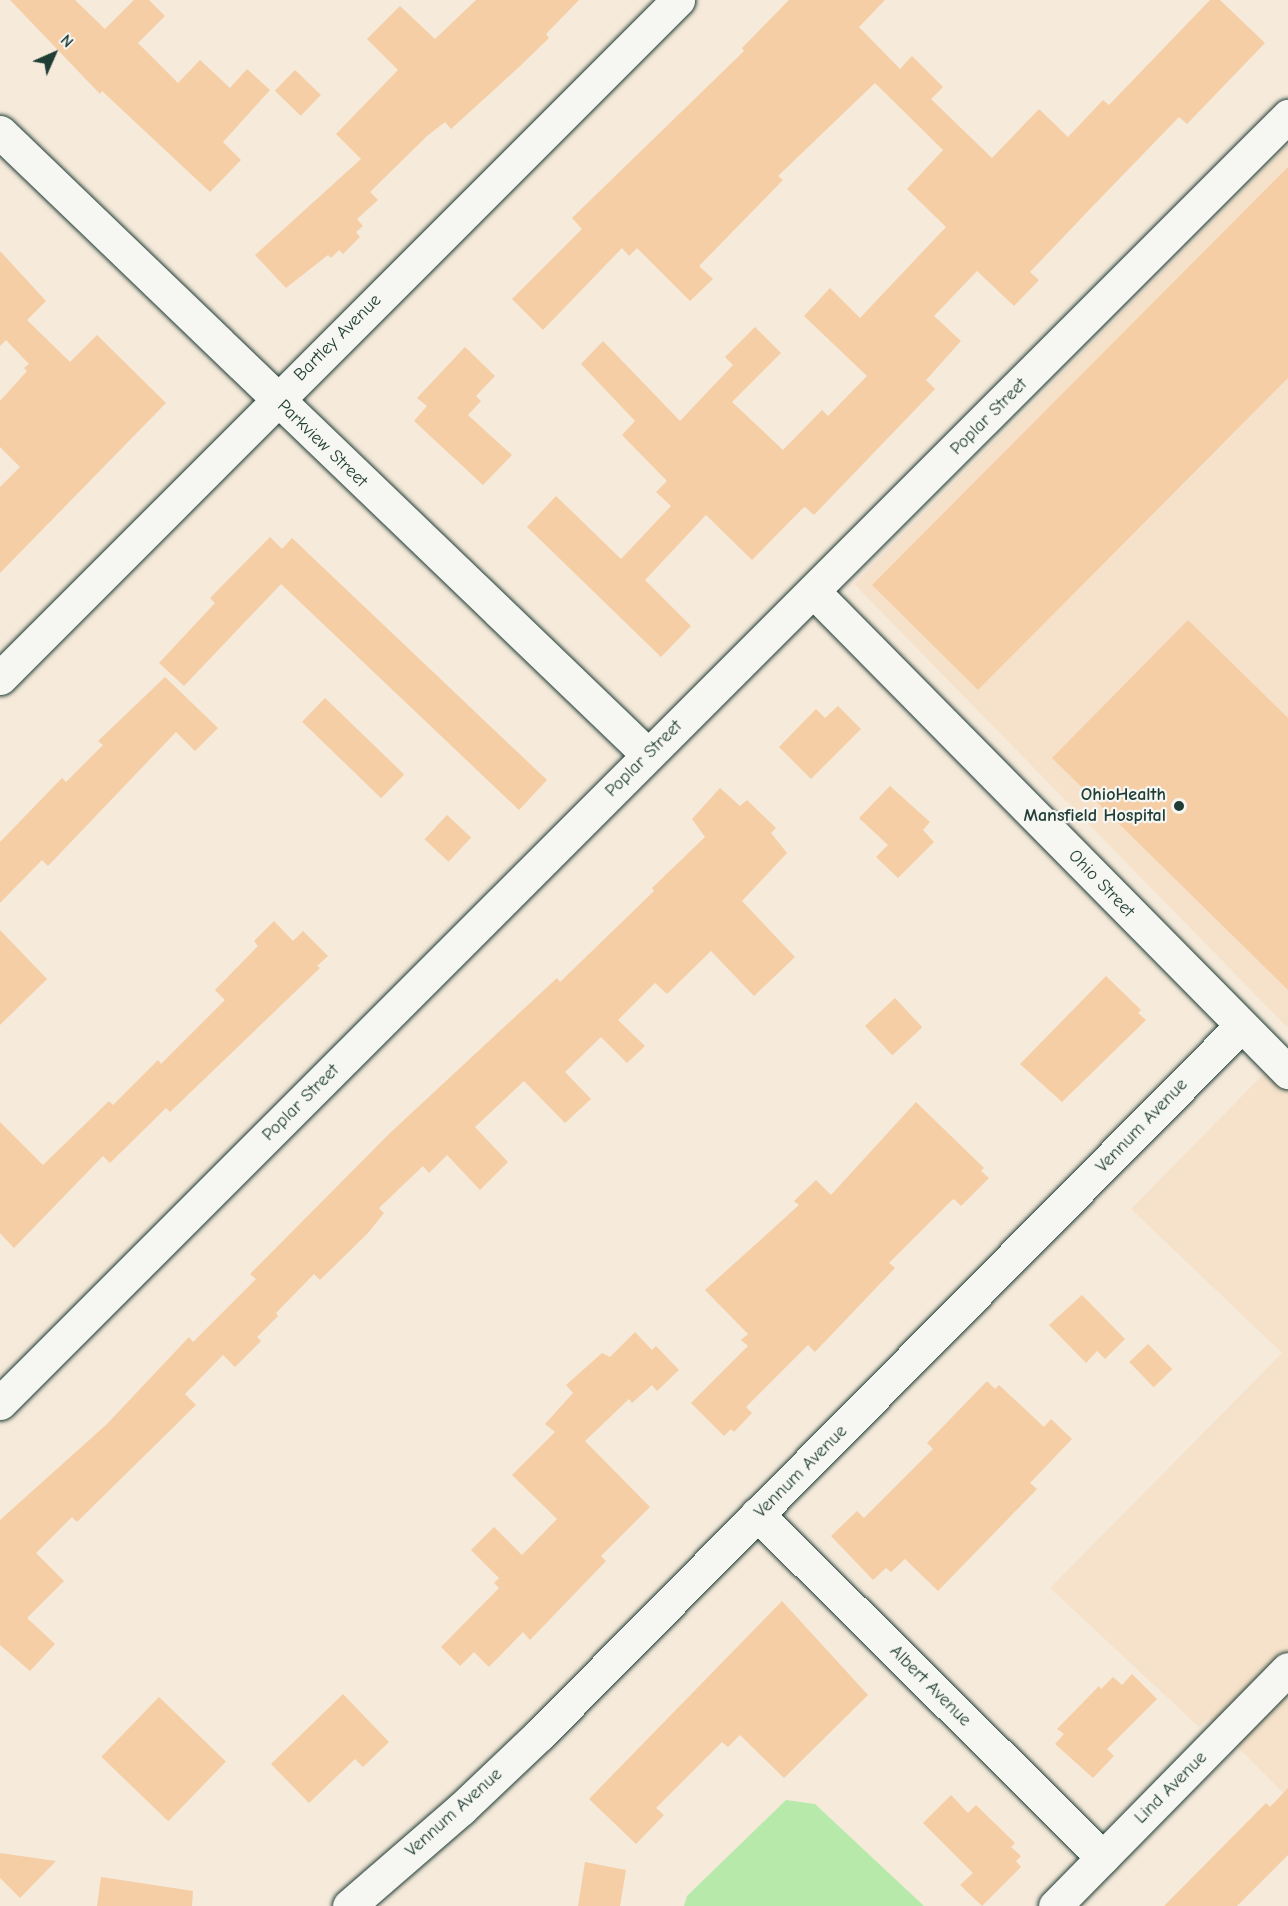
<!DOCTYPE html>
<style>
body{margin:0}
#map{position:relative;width:1288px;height:1906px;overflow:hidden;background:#f6eadb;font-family:"Comic Neue",sans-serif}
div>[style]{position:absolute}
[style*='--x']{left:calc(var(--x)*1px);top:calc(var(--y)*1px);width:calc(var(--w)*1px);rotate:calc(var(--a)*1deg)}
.built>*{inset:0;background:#f6e2cb}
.green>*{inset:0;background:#b7eaaa}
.building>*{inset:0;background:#f5cea5;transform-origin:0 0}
.roads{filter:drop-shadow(0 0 2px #1f3d34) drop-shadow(0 0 2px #1f3d34)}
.minor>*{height:33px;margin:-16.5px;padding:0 16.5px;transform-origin:16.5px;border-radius:16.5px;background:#f6f6f2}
.dots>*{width:16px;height:16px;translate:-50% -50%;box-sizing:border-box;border:3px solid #f6f6f2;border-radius:50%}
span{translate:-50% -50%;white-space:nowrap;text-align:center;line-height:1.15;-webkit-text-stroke:4.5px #f6f6f2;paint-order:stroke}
.street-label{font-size:18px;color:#1f3d34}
.poi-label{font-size:18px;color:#1f3d34;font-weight:700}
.right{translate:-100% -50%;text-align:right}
.north{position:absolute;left:24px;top:24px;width:60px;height:60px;-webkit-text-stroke:4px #f6f6f2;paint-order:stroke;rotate:45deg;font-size:16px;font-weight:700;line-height:24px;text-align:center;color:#1f3d34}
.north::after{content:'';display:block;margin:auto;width:21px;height:27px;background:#1f3d34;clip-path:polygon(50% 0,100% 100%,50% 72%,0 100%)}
</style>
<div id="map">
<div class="built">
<div style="clip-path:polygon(1288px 145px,1288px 1028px,854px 584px)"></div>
<div style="clip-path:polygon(1288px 1049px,1288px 1798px,1209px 1718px,1199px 1727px,1050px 1588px,1282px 1353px,1131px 1209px)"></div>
</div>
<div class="green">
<div style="clip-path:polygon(786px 1800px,815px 1804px,924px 1906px,684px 1906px,687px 1896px)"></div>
</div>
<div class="building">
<div style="clip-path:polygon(10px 0,75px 0,105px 29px,134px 0,149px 0,165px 16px,138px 43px,178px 83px,200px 60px,230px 88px,247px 69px,270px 90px,223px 142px,241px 160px,210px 192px,102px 91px,100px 94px)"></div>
<div style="clip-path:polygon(476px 0,579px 0,546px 34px,549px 38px,518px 68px,451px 129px,445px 122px,427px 136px,370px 192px,378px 200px,357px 219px,363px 226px,356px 232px,360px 237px,343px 254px,339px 250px,331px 258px,328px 255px,286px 288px,255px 255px,361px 159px,336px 134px,398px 70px,367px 39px,400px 6px,435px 39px)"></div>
<div style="clip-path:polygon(789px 0,885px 0,859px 27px,900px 69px,912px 56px,943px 87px,931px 99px,992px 158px,1039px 109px,1068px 137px,1103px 100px,1109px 105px,1210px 0,1220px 0,1265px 43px,1187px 124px,1179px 117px,1090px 209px,1030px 272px,1039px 280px,1014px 306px,977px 271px,934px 316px,961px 341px,926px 380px,935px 389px,814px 515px,805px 507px,802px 509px,752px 560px,706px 515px,645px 580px,691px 626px,661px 657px,527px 527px,556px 496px,621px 559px,671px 506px,656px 492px,667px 481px,622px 435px,635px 421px,581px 364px,603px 341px,680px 421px,733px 365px,725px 357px,755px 327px,781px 353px,732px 402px,783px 450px,822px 410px,828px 416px,867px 376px,804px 316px,830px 288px,860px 318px,946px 227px,907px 189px,943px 150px,875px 83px,778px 176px,783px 180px,699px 266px,713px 279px,690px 301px,637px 248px,629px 256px,622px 248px,543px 330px,512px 299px,582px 229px,572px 218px,744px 51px,742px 48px)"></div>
<div style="left:295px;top:70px;width:36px;height:29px;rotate:44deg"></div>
<div style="clip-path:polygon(1288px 167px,1288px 378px,978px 690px,872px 585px)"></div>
<div style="clip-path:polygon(0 251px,46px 301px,27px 320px,70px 362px,97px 335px,166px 403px,0 573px,0 487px,20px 467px,0 447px,0 401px,27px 371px,24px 368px,29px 364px,6px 340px,0 346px)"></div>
<div style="clip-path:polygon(465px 347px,495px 376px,476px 396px,481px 401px,468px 415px,512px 455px,483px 485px,414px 421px,427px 406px,417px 398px)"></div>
<div style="clip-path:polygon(270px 537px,282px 549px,292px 538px,547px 780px,519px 810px,281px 584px,184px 686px,159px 663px,215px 603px,210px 598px)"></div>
<div style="clip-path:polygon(1188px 620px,1288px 718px,1288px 990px,1052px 758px)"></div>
<div style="clip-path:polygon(165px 677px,218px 728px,195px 751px,176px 732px,48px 866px,42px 860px,0 903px,0 842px,62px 778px,66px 782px,103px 745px,98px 741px)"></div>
<div style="left:325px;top:698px;width:110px;height:33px;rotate:44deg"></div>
<div style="clip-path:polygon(838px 706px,861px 729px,811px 779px,779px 747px,816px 709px,825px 718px)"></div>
<div style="clip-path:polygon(890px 786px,930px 822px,923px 830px,934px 842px,898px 878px,876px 857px,888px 845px,859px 818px)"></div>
<div style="clip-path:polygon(720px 788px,740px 806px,747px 800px,776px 828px,771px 833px,787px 853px,742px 901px,795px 957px,754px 996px,711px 951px,667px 994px,655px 983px,618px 1020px,645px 1046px,627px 1063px,601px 1037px,565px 1072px,591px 1099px,565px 1123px,524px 1081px,475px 1127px,508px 1162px,480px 1190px,447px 1155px,429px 1173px,423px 1166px,379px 1208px,384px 1213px,368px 1233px,320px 1280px,314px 1274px,276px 1313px,278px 1316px,257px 1337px,261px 1341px,235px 1367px,223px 1355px,185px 1394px,196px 1405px,77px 1522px,72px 1517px,36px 1553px,64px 1581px,27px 1618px,55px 1644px,30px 1671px,0 1645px,0 1520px,107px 1424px,189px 1337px,193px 1342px,256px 1279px,250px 1274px,390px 1133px,557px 978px,560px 982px,654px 891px,652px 888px,705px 837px,692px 819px)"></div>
<div style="left:447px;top:815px;width:33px;height:33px;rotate:43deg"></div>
<div style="clip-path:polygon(274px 921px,293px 941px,303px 931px,328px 956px,317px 966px,320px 968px,170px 1112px,166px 1108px,110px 1163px,103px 1156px,14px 1248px,0 1233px,0 1122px,43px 1165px,109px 1101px,113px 1105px,158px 1060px,161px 1064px,225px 1000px,215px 990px,258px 946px,254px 941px)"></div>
<div style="clip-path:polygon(0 930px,47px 979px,0 1025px)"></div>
<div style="clip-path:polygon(1106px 976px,1141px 1010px,1138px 1013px,1146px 1020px,1062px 1102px,1020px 1064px)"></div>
<div style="left:895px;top:998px;width:40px;height:41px;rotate:47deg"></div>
<div style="clip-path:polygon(916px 1102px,984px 1168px,981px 1171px,989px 1178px,961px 1206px,954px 1199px,951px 1201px,889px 1263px,895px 1268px,815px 1352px,808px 1345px,746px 1407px,752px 1413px,734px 1432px,731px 1429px,724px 1436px,691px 1403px,748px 1346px,741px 1340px,748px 1334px,705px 1290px,799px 1205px,794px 1201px,816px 1180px,831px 1195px)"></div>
<div style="clip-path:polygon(1082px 1295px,1125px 1339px,1105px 1359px,1097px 1351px,1086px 1363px,1049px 1325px)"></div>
<div style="clip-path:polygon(635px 1332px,652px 1350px,656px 1346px,679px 1370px,657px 1391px,652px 1385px,632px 1403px,629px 1399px,585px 1441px,650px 1507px,601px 1556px,606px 1561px,530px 1640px,523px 1632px,489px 1667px,474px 1652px,460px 1666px,441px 1647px,499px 1588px,494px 1583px,499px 1578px,471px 1550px,494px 1527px,522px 1555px,557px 1519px,512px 1475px,555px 1432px,545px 1424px,573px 1393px,566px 1385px,602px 1353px,610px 1357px)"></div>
<div style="left:1148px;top:1344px;width:35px;height:26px;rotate:46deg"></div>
<div style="clip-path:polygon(987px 1381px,995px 1389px,999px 1385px,1044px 1427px,1051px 1419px,1072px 1439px,1030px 1483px,1037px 1489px,938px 1591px,905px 1559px,891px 1572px,886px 1568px,873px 1580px,831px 1536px,857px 1511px,864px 1518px,933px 1449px,927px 1443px)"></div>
<div style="clip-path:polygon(782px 1601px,868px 1695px,784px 1778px,740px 1735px,728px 1747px,722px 1742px,656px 1808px,664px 1815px,636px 1844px,589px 1799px)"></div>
<div style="clip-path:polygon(1132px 1674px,1157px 1699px,1107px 1749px,1114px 1756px,1093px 1778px,1055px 1744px,1064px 1734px,1057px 1729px,1099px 1686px,1101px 1689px,1113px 1677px,1122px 1685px)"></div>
<div style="clip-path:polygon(343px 1694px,389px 1742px,363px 1767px,355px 1759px,309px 1803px,271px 1764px)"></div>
<div style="left:159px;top:1697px;width:93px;height:83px;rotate:44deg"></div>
<div style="clip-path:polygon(1288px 1788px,1288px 1855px,1237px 1906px,1164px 1906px,1266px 1803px,1270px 1807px)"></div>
<div style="clip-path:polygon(951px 1795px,968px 1813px,976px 1805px,1015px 1843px,1011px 1847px,1021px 1856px,1016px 1861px,1021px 1867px,982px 1906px,960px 1885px,973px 1873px,923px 1823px)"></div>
<div style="clip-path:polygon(0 1853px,56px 1861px,20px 1898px,0 1878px)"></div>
<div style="clip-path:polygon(585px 1862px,626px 1870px,620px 1906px,578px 1906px)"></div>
<div style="clip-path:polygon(101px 1877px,193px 1891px,192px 1906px,97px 1906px)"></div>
</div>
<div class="roads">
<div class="minor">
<div style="--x:0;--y:132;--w:897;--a:43.87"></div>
<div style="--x:814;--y:592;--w:675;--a:45.36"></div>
<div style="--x:0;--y:678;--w:959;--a:-45"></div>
<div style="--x:0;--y:1403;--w:1821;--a:-44.98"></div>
<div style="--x:757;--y:1514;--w:487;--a:44.8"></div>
<div style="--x:349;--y:1906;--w:148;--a:-40.9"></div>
<div style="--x:461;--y:1809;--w:108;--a:-43.5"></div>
<div style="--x:539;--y:1735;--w:998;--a:-45.28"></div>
<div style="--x:1055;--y:1906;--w:332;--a:-45.5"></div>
</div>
</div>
<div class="dots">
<div style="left:1179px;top:806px;background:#1f3d34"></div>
</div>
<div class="street-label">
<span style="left:338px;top:338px;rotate:-45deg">Bartley Avenue</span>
<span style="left:989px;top:417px;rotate:-45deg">Poplar Street</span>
<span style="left:322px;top:444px;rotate:44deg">Parkview Street</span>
<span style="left:644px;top:759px;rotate:-45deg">Poplar Street</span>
<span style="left:1101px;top:884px;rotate:46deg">Ohio Street</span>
<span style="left:301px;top:1103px;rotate:-45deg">Poplar Street</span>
<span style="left:1142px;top:1126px;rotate:-46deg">Vennum Avenue</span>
<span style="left:801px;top:1472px;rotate:-45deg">Vennum Avenue</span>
<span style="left:930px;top:1686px;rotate:45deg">Albert Avenue</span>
<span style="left:1171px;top:1788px;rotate:-45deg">Lind Avenue</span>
<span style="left:454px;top:1813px;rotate:-42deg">Vennum Avenue</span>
</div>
<div class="poi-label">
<span class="right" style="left:1166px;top:806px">OhioHealth<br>Mansfield Hospital</span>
</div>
<div class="north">N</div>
</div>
